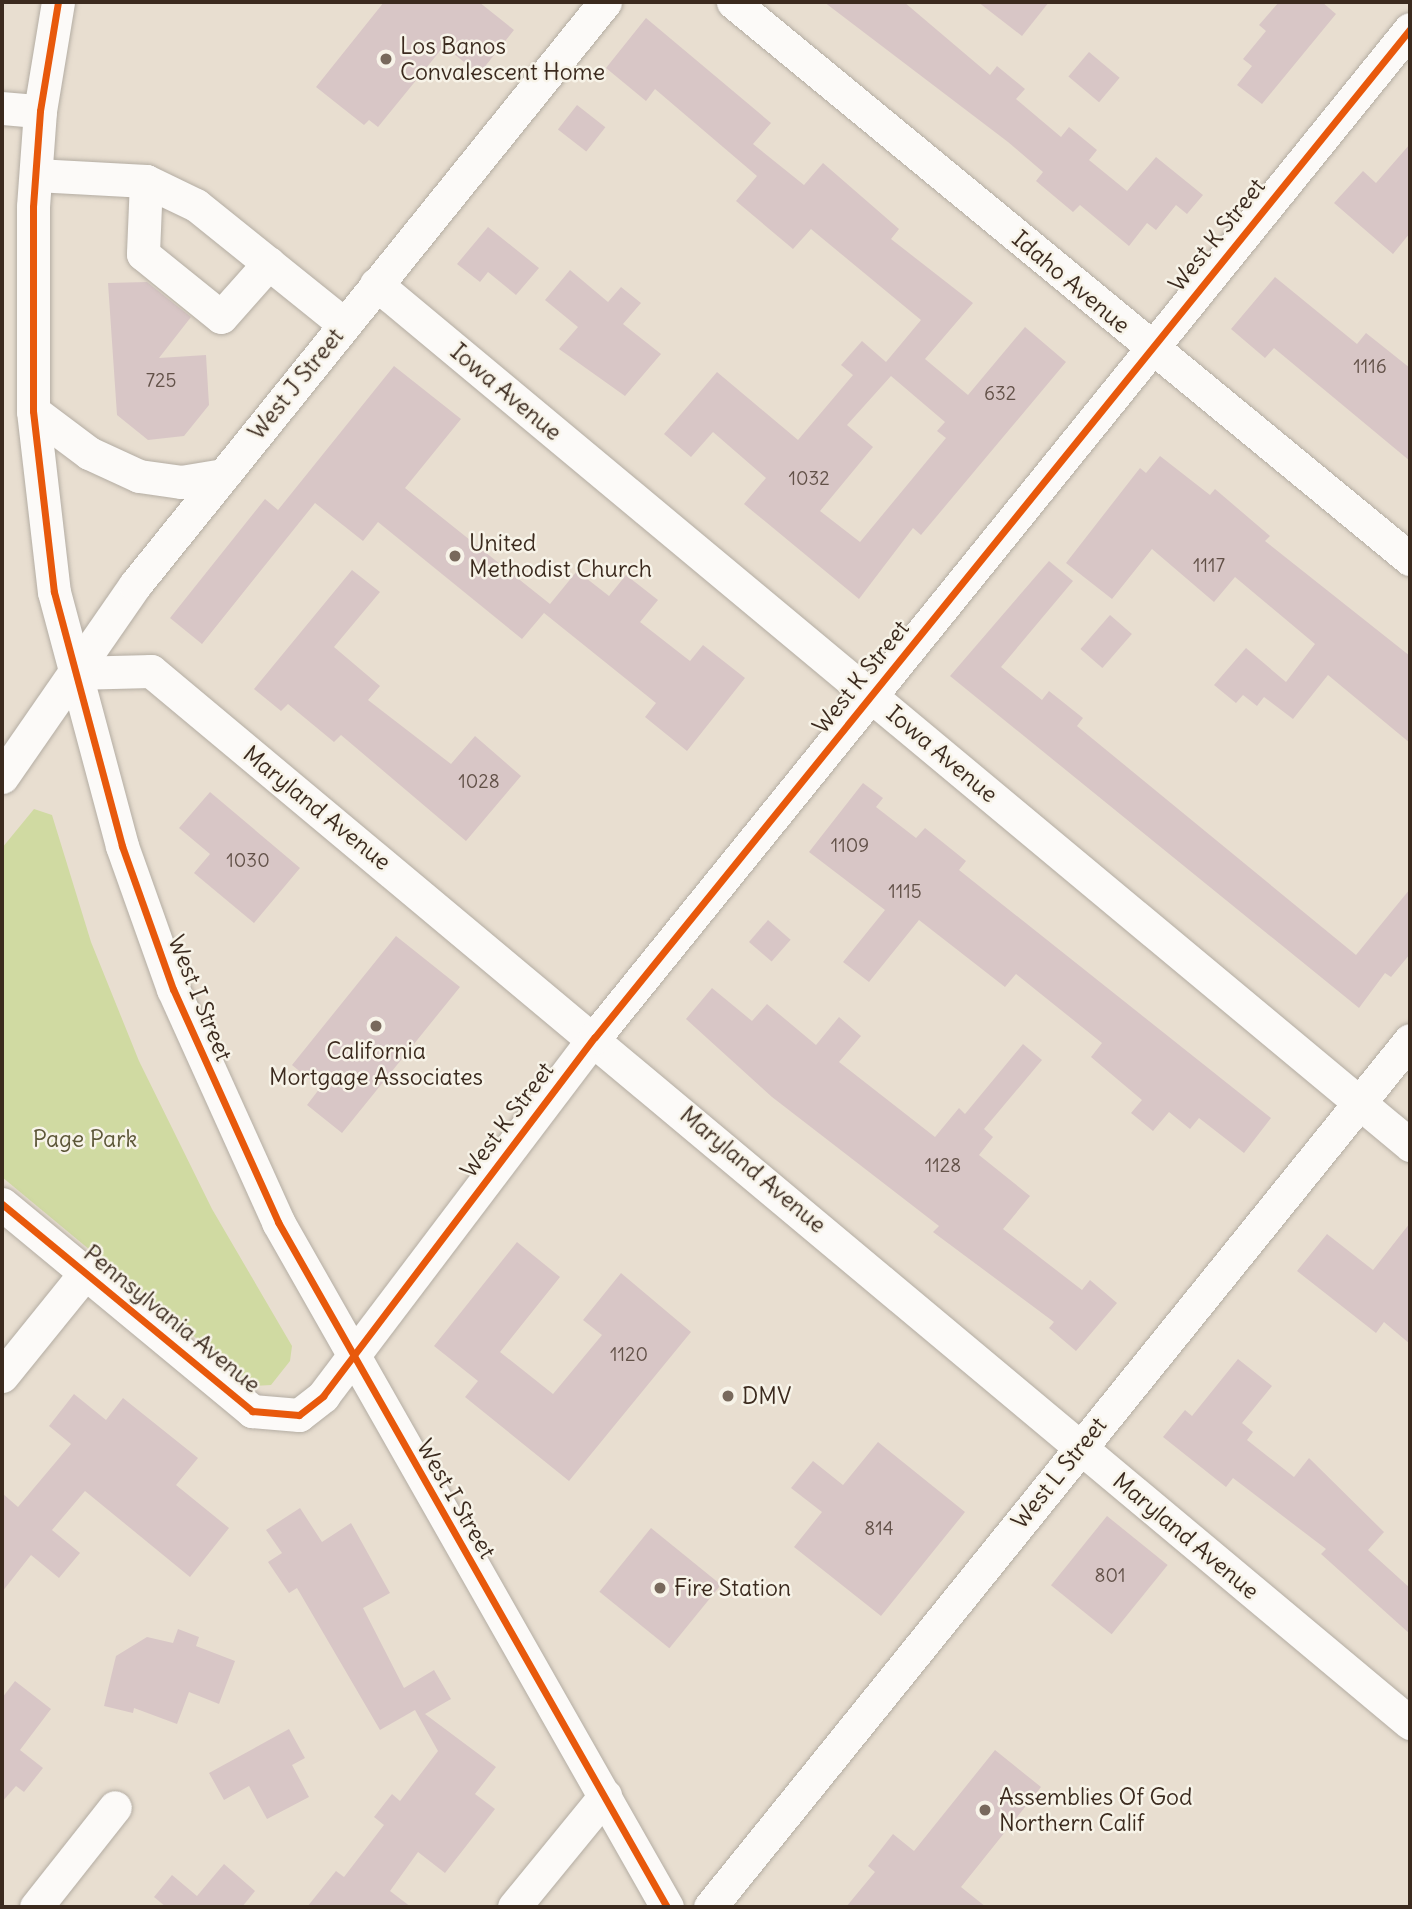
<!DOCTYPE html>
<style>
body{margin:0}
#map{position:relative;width:1412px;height:1909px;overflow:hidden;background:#e8ded0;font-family:Delius,sans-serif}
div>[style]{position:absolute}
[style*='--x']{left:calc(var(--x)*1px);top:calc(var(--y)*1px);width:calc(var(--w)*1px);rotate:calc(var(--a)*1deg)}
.green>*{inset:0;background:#d0daa2}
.building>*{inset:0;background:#d8c6c6;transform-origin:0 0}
.roads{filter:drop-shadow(0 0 2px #b4ada3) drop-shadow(0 0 2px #b4ada3)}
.minor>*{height:33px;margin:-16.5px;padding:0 16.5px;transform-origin:16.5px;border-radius:16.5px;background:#fcfaf8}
.cycleway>*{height:7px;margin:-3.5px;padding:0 3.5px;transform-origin:3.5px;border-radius:3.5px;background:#e8590c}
.dots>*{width:19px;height:19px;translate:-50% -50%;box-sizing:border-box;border:4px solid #f7f3e8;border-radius:50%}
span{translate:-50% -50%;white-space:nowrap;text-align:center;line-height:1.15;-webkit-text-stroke:5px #f7f3e8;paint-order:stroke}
.number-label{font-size:19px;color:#625148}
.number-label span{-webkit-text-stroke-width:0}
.poi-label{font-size:23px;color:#3b2a1e}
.left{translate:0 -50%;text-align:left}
.street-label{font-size:23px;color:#3b2a1e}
.park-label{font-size:23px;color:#5b5536}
.frame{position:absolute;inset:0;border:4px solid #3b2a1e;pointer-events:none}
</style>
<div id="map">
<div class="green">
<div style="clip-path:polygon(34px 809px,52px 815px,91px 942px,139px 1061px,212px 1209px,292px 1346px,290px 1361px,271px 1385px,254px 1386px,2px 1177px,2px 848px)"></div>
</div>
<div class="building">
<div style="clip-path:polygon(384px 2px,479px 2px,514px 30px,479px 74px,444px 46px,378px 127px,369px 120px,364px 125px,316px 87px)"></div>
<div style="clip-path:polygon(824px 2px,904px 2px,990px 75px,997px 66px,1025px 89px,1016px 99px,1061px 137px,1069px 127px,1097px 150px,1089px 160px,1127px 191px,1156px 157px,1203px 195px,1187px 214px,1176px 205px,1156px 230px,1147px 223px,1129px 246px,1080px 205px,1073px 212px,1036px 181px,1043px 172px,1008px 142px)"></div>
<div style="clip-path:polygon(978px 2px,1049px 2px,1022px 36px)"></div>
<div style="clip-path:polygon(1279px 2px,1322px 2px,1336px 14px,1262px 104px,1237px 85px,1252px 66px,1243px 59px,1266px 31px,1259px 25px)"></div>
<div style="clip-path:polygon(evenodd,646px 18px,771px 123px,753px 144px,804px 185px,823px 163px,899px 229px,891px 239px,973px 303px,925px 359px,968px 395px,1025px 327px,1066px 362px,921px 535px,913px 528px,859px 599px,744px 504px,766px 478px,713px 432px,691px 457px,664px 434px,717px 372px,798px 440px,853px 375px,841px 365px,862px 341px,886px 362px,921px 320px,811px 229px,793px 249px,736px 201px,757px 176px,655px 89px,646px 101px,606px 68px,646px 18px,891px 376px,945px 422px,937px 431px,946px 438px,860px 542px,820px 511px,873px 447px,847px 425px,891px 376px)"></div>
<div style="left:1089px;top:52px;width:40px;height:32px;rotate:40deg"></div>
<div style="left:577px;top:105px;width:36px;height:31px;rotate:38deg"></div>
<div style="clip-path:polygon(1410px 144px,1410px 233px,1393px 254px,1334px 203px,1363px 171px,1376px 183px)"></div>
<div style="clip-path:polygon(488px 227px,539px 268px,516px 295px,488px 272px,480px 282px,457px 264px)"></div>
<div style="clip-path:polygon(570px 270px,608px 302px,621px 287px,641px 303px,623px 324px,661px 354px,625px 396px,559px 349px,578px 327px,545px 300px)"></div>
<div style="clip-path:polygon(1275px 277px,1357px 344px,1366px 333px,1410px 368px,1410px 461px,1274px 348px,1265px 358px,1231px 329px)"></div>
<div style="clip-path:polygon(147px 282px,191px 317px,159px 358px,206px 355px,209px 405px,184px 436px,148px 440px,117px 415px,108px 283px)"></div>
<div style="clip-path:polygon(394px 366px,461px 419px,405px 488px,550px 604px,577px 571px,609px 596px,626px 575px,658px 600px,640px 622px,690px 661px,703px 645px,745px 678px,687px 751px,645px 717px,656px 703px,544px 613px,522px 639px,378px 522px,363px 541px,315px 503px,202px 644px,170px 618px,265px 499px,278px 510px)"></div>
<div style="clip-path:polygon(1160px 456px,1210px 495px,1215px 489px,1270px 536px,1265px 541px,1410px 656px,1410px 743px,1328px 675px,1293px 719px,1264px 697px,1257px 706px,1243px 695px,1236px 703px,1214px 685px,1246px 648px,1286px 682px,1315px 644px,1235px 577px,1214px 602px,1152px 549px,1112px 599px,1066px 563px,1140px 468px,1146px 473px)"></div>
<div style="clip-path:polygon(1049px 561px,1073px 581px,1001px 667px,1042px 700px,1049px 691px,1083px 718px,1077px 726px,1356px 955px,1410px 889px,1410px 954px,1391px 977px,1385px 973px,1359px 1008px,950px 676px)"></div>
<div style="clip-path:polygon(352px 570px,380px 592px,334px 647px,380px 686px,368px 700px,451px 764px,475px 736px,521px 776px,466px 841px,341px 735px,334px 742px,288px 704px,281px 711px,254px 689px)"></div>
<div style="left:1110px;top:615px;width:29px;height:45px;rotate:41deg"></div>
<div style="clip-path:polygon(863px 783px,883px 798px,876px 807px,916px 838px,925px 828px,966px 861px,959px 870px,1271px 1118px,1244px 1153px,1199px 1118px,1190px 1129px,1169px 1112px,1153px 1131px,1131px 1113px,1142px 1100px,1091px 1057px,1102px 1043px,1016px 974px,1005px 987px,919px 920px,869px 982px,843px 962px,885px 910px,809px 852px)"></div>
<div style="clip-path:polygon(210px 792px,300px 868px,254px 923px,194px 873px,210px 854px,179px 828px)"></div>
<div style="left:768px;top:920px;width:30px;height:29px;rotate:41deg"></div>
<div style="clip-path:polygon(396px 936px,460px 987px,342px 1133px,307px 1105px,320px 1088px,292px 1065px)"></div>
<div style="clip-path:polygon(712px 988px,752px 1021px,767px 1004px,816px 1045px,839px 1017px,861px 1036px,839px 1062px,935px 1137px,959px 1108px,965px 1114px,1023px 1044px,1042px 1060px,984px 1129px,993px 1137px,979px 1155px,1030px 1196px,1003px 1229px,1082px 1290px,1090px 1280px,1117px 1303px,1076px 1351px,1049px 1328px,1054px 1322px,933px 1232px,939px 1226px,772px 1097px,686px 1019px)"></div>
<div style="clip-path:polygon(1410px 1223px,1410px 1344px,1384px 1322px,1376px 1333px,1297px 1271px,1327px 1234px,1373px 1270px)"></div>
<div style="clip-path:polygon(517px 1242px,560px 1277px,500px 1352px,553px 1394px,602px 1335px,583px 1320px,621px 1273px,691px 1332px,569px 1481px,465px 1397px,478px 1381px,434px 1346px)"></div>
<div style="clip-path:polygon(1238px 1359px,1272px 1386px,1242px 1423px,1253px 1432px,1247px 1440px,1294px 1477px,1309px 1458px,1384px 1532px,1368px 1550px,1410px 1588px,1410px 1634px,1321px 1554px,1326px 1549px,1233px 1478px,1226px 1487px,1163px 1437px,1185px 1410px,1192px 1416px)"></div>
<div style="clip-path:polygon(74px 1394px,106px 1420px,123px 1398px,198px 1458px,176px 1485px,229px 1528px,190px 1577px,85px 1491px,52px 1530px,80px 1553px,59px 1578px,31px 1555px,2px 1592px,2px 1493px,18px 1507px,71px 1444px,49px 1426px)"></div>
<div style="clip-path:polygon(878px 1442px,965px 1512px,881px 1616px,794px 1547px,822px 1512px,791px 1488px,813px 1461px,843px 1485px)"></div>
<div style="clip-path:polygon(300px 1508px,322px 1542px,351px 1523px,390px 1593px,363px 1608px,404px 1688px,434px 1670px,451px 1699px,425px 1714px,496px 1767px,475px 1794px,495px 1809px,445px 1873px,418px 1852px,390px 1891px,411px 1907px,307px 1907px,336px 1871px,344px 1877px,384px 1825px,374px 1817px,392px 1794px,400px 1801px,438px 1751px,415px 1710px,380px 1730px,297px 1588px,289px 1593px,268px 1562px,282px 1553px,266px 1530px)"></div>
<div style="left:1107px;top:1516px;width:78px;height:89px;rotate:39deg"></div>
<div style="left:651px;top:1528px;width:90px;height:82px;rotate:39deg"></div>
<div style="clip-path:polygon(178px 1629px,199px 1637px,196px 1646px,235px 1661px,219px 1704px,189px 1692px,177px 1724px,134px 1708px,133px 1713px,104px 1706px,116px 1656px,147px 1637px,173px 1643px)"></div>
<div style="clip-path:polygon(15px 1681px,51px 1709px,20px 1750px,43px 1768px,24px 1792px,16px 1786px,2px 1802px,2px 1698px)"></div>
<div style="clip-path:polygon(289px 1729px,305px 1758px,292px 1765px,309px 1797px,267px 1819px,249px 1786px,224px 1800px,209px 1773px)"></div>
<div style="clip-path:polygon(995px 1750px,1041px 1787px,961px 1887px,986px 1907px,846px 1907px,875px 1872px,868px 1866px,893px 1834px,914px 1851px)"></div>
<div style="clip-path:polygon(224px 1864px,255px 1891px,242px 1907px,166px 1907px,154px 1897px,172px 1875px,197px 1896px)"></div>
</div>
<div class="roads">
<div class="minor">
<div style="--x:58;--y:2;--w:110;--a:99.4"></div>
<div style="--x:40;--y:111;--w:96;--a:94.2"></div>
<div style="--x:33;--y:207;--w:204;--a:90"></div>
<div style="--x:33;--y:411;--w:182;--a:83.4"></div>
<div style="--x:54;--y:592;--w:263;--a:75"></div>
<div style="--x:122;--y:846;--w:152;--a:70.4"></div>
<div style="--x:173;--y:989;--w:256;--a:65.7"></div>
<div style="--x:278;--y:1222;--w:788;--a:60.41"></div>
<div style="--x:733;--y:2;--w:877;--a:39.45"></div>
<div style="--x:2;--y:108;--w:38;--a:5"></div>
<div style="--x:36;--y:175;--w:110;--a:3.1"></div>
<div style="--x:146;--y:181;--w:55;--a:25.6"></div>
<div style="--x:196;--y:205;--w:190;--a:38.8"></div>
<div style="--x:146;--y:181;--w:73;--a:92.4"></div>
<div style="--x:143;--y:254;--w:100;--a:38.9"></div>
<div style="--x:221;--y:317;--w:72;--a:-48.4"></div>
<div style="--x:376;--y:284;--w:1346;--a:39.78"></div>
<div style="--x:33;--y:411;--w:70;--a:36.9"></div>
<div style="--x:89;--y:453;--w:55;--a:24.7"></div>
<div style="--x:139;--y:476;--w:42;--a:8.1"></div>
<div style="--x:181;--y:482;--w:43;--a:-9.5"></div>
<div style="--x:74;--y:673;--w:77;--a:-1.5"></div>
<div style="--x:151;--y:671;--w:1641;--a:39.88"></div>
<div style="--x:2;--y:777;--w:234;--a:-55.3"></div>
<div style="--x:135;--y:585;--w:749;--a:-51.13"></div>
<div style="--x:2;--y:1204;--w:325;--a:39.6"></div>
<div style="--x:252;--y:1411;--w:47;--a:4.9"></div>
<div style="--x:299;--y:1415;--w:31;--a:-38"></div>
<div style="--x:323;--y:1396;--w:450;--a:-52.9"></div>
<div style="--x:595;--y:1037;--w:1296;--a:-51.04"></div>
<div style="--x:2;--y:1376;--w:132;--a:-51.1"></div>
<div style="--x:36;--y:1907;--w:127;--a:-51.7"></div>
<div style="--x:514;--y:1907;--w:144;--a:-50.7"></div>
<div style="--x:710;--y:1907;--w:1114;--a:-51.08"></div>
</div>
</div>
<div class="cycleway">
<div style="--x:58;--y:2;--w:110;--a:99.4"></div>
<div style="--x:40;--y:111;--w:96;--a:94.2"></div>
<div style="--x:33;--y:207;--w:204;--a:90"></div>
<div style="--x:33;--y:411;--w:182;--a:83.4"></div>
<div style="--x:54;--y:592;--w:263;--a:75"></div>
<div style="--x:122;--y:846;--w:152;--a:70.4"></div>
<div style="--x:173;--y:989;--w:256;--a:65.7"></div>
<div style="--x:278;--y:1222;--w:788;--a:60.41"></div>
<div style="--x:2;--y:1204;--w:325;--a:39.6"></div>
<div style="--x:252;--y:1411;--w:47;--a:4.9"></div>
<div style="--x:299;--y:1415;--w:31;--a:-38"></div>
<div style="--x:323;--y:1396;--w:450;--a:-52.9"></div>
<div style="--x:595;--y:1037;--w:1296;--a:-51.04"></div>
</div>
<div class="dots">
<div style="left:386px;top:59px;background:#78695c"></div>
<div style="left:455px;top:556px;background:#78695c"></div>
<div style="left:376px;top:1026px;background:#78695c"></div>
<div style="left:728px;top:1396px;background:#78695c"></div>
<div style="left:660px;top:1588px;background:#78695c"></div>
<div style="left:985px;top:1810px;background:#78695c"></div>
</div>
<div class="number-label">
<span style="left:1370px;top:367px">1116</span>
<span style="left:161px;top:381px">725</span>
<span style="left:1000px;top:394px">632</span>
<span style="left:809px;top:479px">1032</span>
<span style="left:1209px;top:566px">1117</span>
<span style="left:479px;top:782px">1028</span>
<span style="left:850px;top:846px">1109</span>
<span style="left:248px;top:861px">1030</span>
<span style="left:905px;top:892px">1115</span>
<span style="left:943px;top:1166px">1128</span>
<span style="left:629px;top:1355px">1120</span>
<span style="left:879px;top:1529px">814</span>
<span style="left:1110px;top:1576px">801</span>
</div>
<div class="poi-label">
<span class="left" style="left:400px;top:59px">Los Banos<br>Convalescent Home</span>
<span class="left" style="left:469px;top:556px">United<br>Methodist Church</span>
<span style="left:376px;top:1064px">California<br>Mortgage Associates</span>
<span class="left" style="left:742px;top:1396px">DMV</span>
<span class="left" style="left:674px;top:1588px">Fire Station</span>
<span class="left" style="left:999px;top:1810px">Assemblies Of God<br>Northern Calif</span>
</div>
<div class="street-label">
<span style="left:1217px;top:235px;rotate:-51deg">West K Street</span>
<span style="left:1071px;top:282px;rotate:40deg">Idaho Avenue</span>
<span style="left:296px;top:384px;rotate:-51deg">West J Street</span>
<span style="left:506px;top:392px;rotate:40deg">Iowa Avenue</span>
<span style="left:861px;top:677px;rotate:-51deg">West K Street</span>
<span style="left:942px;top:754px;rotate:40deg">Iowa Avenue</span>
<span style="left:317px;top:808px;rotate:39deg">Maryland Avenue</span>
<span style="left:200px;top:998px;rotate:68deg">West I Street</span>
<span style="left:507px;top:1120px;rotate:-53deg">West K Street</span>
<span style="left:753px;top:1170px;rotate:40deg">Maryland Avenue</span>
<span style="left:172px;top:1319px;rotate:39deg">Pennsylvania Avenue</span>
<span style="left:1059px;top:1473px;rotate:-51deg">West L Street</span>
<span style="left:456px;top:1499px;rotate:60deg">West I Street</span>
<span style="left:1186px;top:1536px;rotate:40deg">Maryland Avenue</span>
</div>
<div class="park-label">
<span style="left:85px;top:1139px">Page Park</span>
</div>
<div class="frame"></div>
</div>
